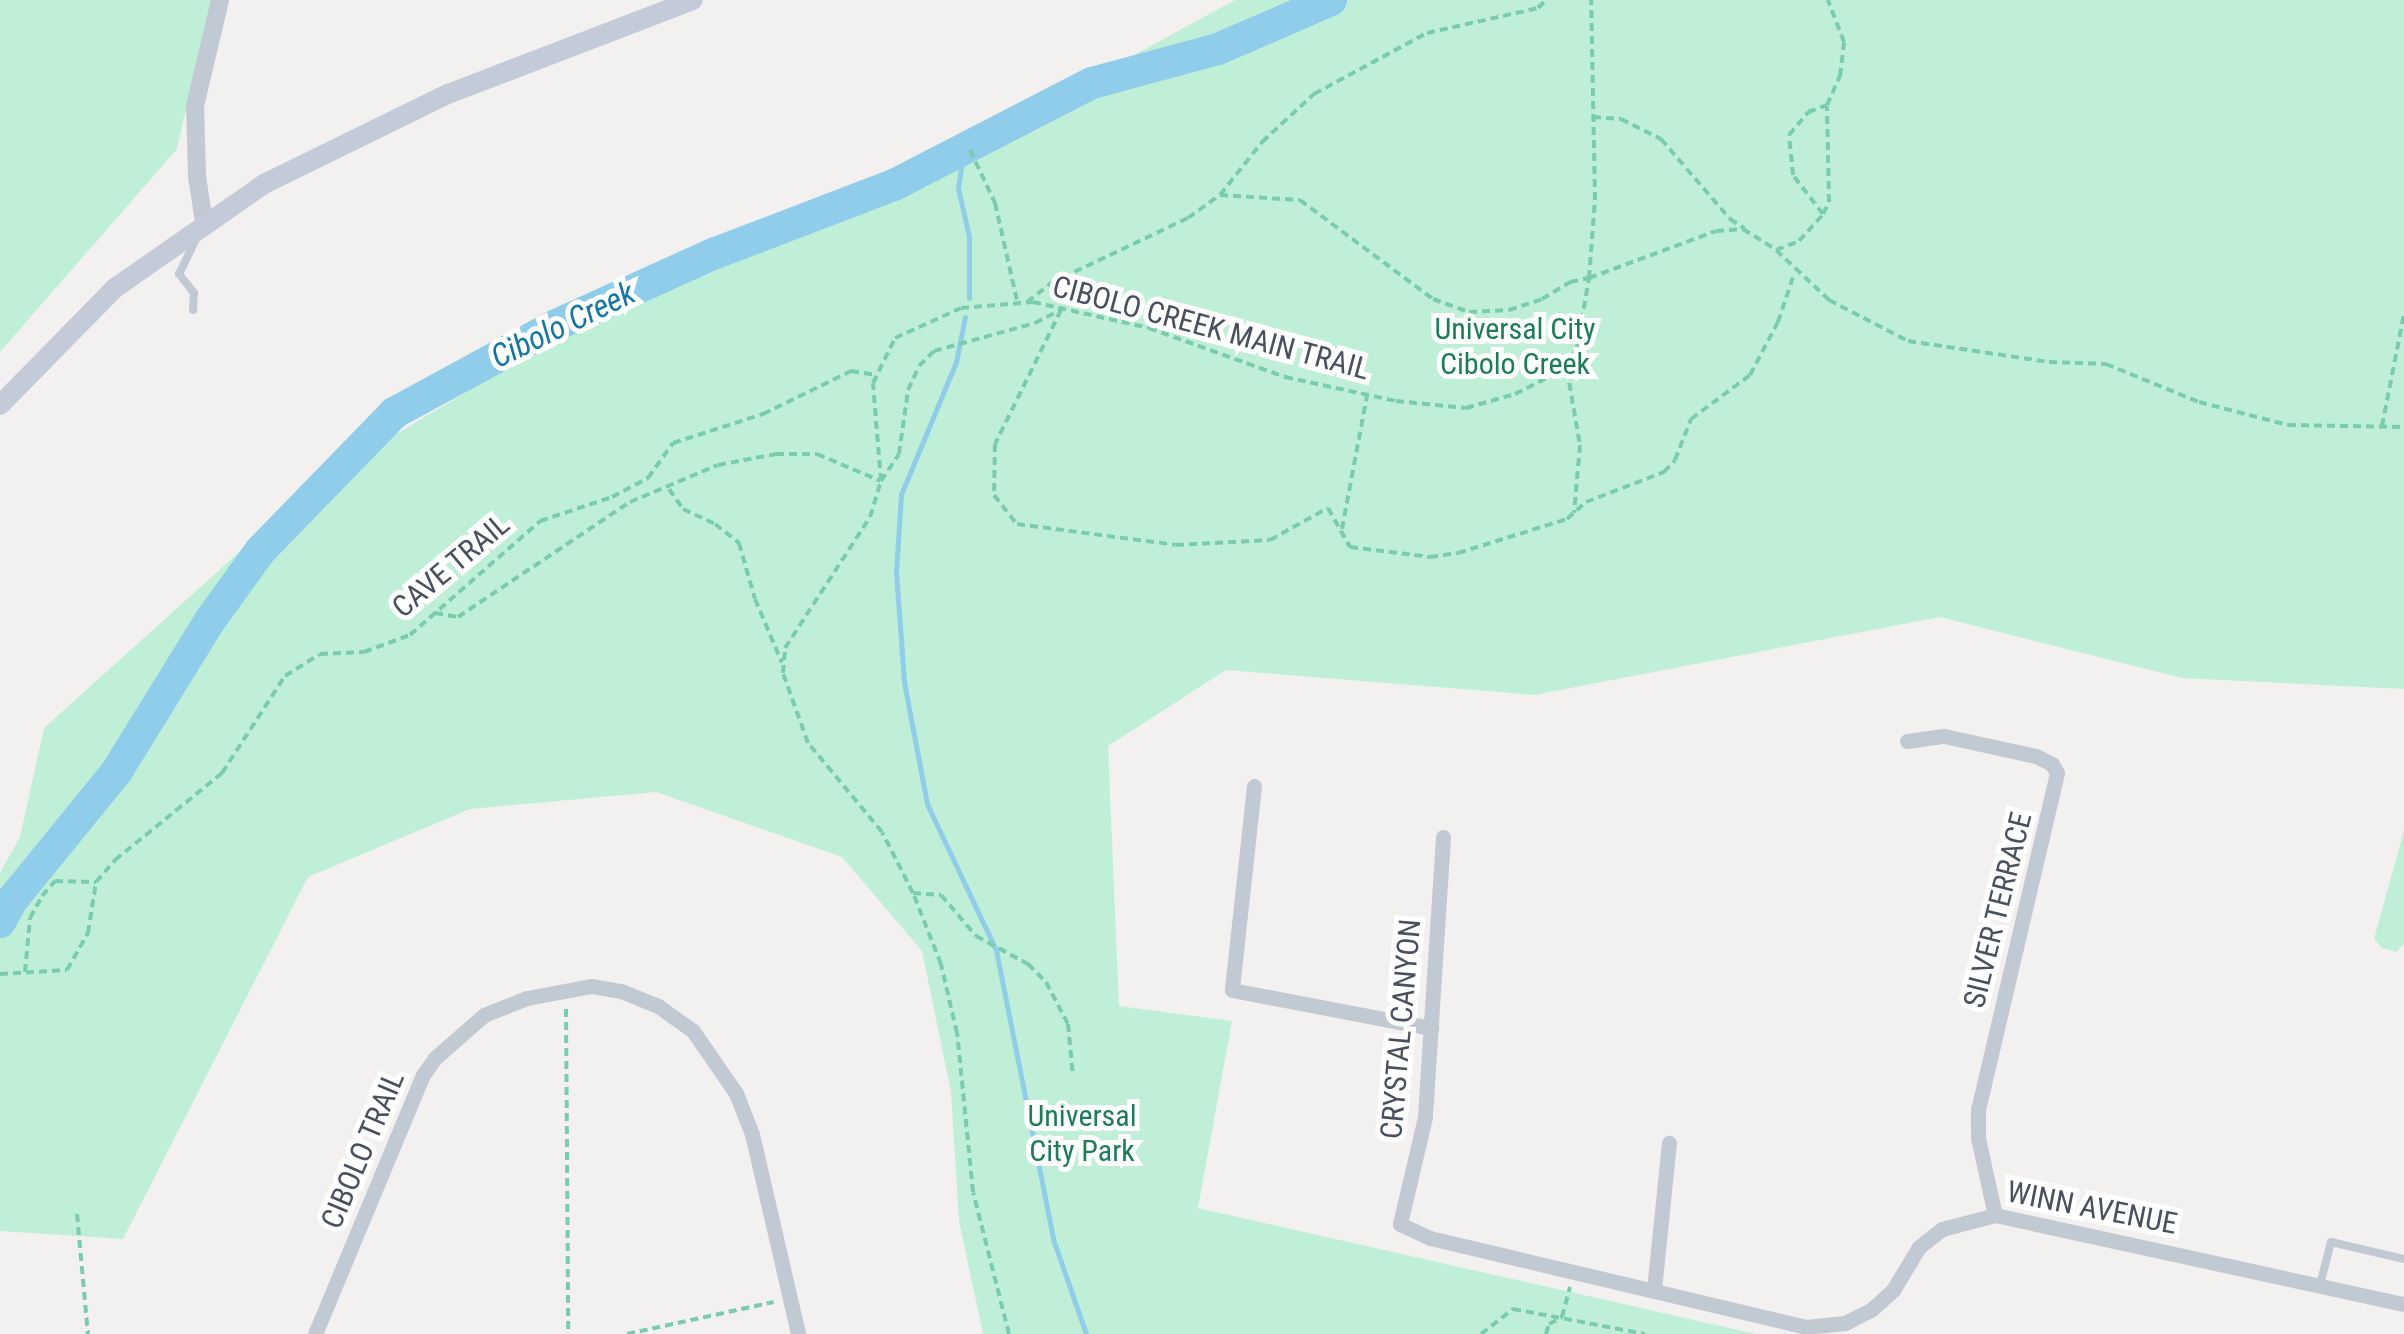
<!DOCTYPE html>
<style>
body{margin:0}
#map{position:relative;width:2404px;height:1334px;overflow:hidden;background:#f3f1f0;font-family:"Roboto Condensed",sans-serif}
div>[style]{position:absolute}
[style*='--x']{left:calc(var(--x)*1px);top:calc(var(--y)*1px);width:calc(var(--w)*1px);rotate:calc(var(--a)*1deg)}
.green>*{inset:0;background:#c0efd8}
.stream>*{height:5px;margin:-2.5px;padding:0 2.5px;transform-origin:2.5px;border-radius:2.5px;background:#8fcdea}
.river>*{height:32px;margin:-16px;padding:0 16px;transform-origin:16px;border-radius:16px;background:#8fcdea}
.path>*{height:4px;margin-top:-2px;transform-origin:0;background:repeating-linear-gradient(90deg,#79ccad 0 8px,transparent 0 13px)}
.service>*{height:8px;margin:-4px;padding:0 4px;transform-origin:4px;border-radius:4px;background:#c1c9d2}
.minor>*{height:15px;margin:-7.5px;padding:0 7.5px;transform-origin:7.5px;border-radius:7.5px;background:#c1c9d2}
.tertiary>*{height:18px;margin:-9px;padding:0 9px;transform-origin:9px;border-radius:9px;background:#c1c9d2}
.secondary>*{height:20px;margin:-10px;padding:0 10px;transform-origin:10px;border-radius:10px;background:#c4cbd8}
span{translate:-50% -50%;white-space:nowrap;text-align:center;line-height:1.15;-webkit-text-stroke:10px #fff;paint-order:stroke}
.street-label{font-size:30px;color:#48515d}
.park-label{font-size:30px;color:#1a7e58}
.water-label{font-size:32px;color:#1077a9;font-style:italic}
</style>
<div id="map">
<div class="green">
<div style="clip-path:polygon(0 0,211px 0,177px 149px,0 352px)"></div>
<div style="clip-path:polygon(1235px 0,2404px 0,2404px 689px,2182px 678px,1940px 617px,1534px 695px,1226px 670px,1108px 746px,1119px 1006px,1232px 1021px,1198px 1208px,1756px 1334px,983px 1334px,959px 1221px,951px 1092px,922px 951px,842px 857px,656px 792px,470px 809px,308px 877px,123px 1239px,0 1231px,0 873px,20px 837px,44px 728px,318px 481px,728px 235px,964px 148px)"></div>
<div style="clip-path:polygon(2404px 830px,2404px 944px,2396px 952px,2382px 948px,2374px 939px)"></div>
</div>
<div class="stream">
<div style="--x:964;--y:148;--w:40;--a:98.5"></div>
<div style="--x:958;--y:188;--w:50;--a:77.3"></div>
<div style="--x:969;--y:237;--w:61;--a:90"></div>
<div style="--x:965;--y:317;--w:46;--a:101.3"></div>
<div style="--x:956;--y:362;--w:144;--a:112.5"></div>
<div style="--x:901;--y:495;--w:77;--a:93.7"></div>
<div style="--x:896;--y:572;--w:110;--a:85.8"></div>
<div style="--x:904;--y:682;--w:124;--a:79.3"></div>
<div style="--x:927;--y:804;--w:161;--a:64.7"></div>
<div style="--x:996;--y:950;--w:295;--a:78.8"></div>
<div style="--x:1053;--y:1239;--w:101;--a:70.8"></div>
</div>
<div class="river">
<div style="--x:0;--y:922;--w:26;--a:-61"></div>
<div style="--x:13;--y:899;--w:165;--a:-50.9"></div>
<div style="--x:117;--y:771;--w:179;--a:-58.3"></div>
<div style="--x:211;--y:619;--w:85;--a:-54.1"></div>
<div style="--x:261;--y:550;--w:191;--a:-45.8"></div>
<div style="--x:394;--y:413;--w:182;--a:-28.5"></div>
<div style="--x:554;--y:326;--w:175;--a:-24.4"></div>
<div style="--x:713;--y:254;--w:194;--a:-20.9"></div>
<div style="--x:894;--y:185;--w:223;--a:-27.3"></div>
<div style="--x:1092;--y:83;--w:131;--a:-15.1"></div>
<div style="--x:1218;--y:49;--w:123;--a:-23.4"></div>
</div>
<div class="path">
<div style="--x:1593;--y:117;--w:28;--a:4"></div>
<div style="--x:1621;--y:119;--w:45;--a:26.6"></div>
<div style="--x:1661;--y:139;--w:106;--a:49.2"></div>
<div style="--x:1730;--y:219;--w:17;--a:33"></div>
<div style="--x:970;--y:150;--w:59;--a:64.7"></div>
<div style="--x:995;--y:203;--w:100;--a:77.3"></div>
<div style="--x:1220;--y:195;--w:80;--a:3.6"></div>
<div style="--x:1300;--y:200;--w:166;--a:36.7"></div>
<div style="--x:1433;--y:299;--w:38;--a:20"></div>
<div style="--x:1469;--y:312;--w:40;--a:-2.9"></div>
<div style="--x:1509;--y:310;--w:35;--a:-18"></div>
<div style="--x:1542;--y:299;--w:33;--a:-31"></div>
<div style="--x:1570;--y:282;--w:19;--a:-12"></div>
<div style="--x:1589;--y:278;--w:78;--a:-85.6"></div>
<div style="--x:1595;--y:200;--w:200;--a:-91.1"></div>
<div style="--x:1823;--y:214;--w:13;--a:-63"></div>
<div style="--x:1829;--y:202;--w:96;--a:-91.2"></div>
<div style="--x:1776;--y:250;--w:25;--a:-21"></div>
<div style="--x:1799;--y:241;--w:36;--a:-48"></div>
<div style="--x:1823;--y:214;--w:49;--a:-127.6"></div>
<div style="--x:1793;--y:175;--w:40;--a:-95.7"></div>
<div style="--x:1789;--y:135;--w:30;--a:-50"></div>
<div style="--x:1808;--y:112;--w:20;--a:-20"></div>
<div style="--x:1827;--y:105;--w:32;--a:-66"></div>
<div style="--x:1840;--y:76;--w:34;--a:-83"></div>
<div style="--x:1844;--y:42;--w:45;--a:-110.9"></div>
<div style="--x:1027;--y:302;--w:31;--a:-38"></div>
<div style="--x:1051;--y:283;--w:152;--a:-25.4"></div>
<div style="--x:1188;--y:218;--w:39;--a:-36"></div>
<div style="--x:1220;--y:195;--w:68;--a:-51.6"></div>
<div style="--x:1262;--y:142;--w:71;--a:-42.7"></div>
<div style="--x:1314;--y:94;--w:128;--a:-28.4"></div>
<div style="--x:1427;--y:33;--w:114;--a:-12.7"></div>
<div style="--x:1538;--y:8;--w:11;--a:-45"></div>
<div style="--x:1061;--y:310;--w:149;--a:116.2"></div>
<div style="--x:995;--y:444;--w:51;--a:91.1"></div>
<div style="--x:994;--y:495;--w:37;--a:52"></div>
<div style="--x:1017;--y:524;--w:160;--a:7.5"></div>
<div style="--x:1176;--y:545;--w:94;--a:-3"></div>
<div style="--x:1270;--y:540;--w:66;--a:-28.9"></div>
<div style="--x:1328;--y:508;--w:45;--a:60.6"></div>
<div style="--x:1350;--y:547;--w:81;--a:7.1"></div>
<div style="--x:1430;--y:557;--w:28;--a:-8"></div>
<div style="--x:1458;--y:553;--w:114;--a:-17.3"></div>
<div style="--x:1567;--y:519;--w:25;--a:-42"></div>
<div style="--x:1586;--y:502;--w:84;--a:-21"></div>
<div style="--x:1664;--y:472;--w:16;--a:-47"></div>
<div style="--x:1675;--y:460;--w:44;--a:-68.7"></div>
<div style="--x:1691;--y:419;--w:74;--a:-36.7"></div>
<div style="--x:1750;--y:375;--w:60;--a:-62.2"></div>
<div style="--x:1778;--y:322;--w:51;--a:-71.6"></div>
<div style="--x:1567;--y:370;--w:76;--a:80.2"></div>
<div style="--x:1580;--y:445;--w:68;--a:95"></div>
<div style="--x:2382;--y:426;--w:114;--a:-78.9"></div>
<div style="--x:669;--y:489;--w:24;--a:55"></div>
<div style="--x:683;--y:509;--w:35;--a:25"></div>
<div style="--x:715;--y:524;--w:31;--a:38"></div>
<div style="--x:739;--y:543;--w:58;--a:74.1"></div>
<div style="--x:755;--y:599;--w:69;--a:67.1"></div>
<div style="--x:1342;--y:529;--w:135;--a:-79.4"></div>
<div style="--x:435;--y:613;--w:23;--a:10"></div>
<div style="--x:458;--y:617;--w:207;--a:-33.8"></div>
<div style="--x:630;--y:502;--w:95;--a:-22.8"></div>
<div style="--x:718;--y:465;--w:59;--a:-10.7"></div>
<div style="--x:776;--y:454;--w:41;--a:0"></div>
<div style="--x:817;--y:454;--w:69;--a:22.9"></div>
<div style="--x:881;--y:481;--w:32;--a:-56"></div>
<div style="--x:899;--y:454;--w:65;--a:-82"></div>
<div style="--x:908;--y:390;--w:26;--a:-65"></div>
<div style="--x:919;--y:366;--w:21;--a:-45"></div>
<div style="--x:934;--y:351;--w:105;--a:-15.5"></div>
<div style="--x:1035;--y:323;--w:29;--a:-27"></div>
<div style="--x:913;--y:893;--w:28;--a:4"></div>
<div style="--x:941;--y:895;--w:54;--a:49.5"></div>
<div style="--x:976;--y:936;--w:59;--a:28.3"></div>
<div style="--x:1028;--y:964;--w:25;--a:45"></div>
<div style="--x:1046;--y:982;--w:47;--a:62.4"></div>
<div style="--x:1068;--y:1024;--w:52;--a:84.5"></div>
<div style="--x:25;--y:972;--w:54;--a:-84.7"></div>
<div style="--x:30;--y:918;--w:25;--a:-61"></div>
<div style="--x:42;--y:896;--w:20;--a:-49"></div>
<div style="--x:55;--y:881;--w:41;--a:1.4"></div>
<div style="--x:0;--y:974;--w:67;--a:-3.4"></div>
<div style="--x:67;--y:970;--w:43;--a:-60.4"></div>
<div style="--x:88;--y:933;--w:52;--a:-81.1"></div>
<div style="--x:96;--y:882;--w:29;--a:-49"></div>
<div style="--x:115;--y:860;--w:138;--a:-39.1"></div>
<div style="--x:222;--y:773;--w:116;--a:-57"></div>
<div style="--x:285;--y:676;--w:41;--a:-32.2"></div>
<div style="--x:320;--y:654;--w:44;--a:-2.6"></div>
<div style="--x:364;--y:652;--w:49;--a:-20.3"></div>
<div style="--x:410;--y:635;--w:173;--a:-41.2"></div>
<div style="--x:540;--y:521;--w:76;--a:-18.4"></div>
<div style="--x:612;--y:497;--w:41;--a:-27.8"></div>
<div style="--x:648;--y:478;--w:43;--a:-54.5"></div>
<div style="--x:673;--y:443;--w:95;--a:-17.9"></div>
<div style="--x:763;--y:414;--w:98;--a:-26"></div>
<div style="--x:851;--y:371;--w:25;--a:9"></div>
<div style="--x:566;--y:1009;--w:325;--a:89.6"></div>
<div style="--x:77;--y:1214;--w:121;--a:84.8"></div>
<div style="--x:627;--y:1334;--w:150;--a:-12.3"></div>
<div style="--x:1009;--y:1334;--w:146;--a:-104.2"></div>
<div style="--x:973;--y:1192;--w:160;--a:-95.7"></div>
<div style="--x:957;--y:1033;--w:71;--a:-103.1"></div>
<div style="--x:941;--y:964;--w:76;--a:-111.5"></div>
<div style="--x:913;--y:893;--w:68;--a:-116.9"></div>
<div style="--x:882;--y:832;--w:116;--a:-129.7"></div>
<div style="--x:808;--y:743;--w:74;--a:-109.7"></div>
<div style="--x:783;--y:673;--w:25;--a:-85"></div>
<div style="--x:785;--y:648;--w:156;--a:-57"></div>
<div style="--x:870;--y:517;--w:38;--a:-73"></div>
<div style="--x:881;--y:481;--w:98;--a:-94.7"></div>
<div style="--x:873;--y:383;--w:50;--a:-63.9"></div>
<div style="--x:895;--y:338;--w:72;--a:-24.4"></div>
<div style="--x:961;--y:308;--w:72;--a:-4.8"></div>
<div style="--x:1033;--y:302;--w:119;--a:12.6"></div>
<div style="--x:1149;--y:328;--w:145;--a:19.8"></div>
<div style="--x:1285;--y:377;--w:114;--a:12.2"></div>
<div style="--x:1396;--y:401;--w:70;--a:5.7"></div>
<div style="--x:1466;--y:408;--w:51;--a:-15.9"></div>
<div style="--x:1515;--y:394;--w:57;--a:-27"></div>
<div style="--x:1566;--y:368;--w:24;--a:-62"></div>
<div style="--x:1577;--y:347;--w:70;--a:-80.1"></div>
<div style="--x:1589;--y:278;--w:135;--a:-20.3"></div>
<div style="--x:1716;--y:231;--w:27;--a:-4"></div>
<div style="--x:1743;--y:229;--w:39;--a:32"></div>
<div style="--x:1776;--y:250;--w:73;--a:43.3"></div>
<div style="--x:1829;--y:300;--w:89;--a:27.4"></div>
<div style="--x:1908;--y:341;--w:143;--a:8.5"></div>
<div style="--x:2049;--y:362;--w:57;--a:2"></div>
<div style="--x:2106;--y:364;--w:100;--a:22.2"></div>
<div style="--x:2199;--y:402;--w:92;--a:14.5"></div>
<div style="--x:2288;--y:425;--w:116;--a:1"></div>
<div style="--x:1481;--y:1334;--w:41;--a:-38"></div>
<div style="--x:1513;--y:1309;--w:134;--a:10.7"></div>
<div style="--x:1546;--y:1334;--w:10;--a:-73"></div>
<div style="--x:1549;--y:1324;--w:15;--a:-28"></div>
<div style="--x:1562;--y:1317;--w:31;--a:-75"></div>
</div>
<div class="service">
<div style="--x:193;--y:310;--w:17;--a:-87"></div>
<div style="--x:194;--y:293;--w:24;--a:-128"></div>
<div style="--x:179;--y:274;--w:43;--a:-64"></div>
<div style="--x:2320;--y:1285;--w:44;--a:-75.7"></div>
<div style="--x:2331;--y:1242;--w:75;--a:13.1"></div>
</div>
<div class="minor">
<div style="--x:1907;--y:741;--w:37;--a:-8"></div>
<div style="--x:1944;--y:736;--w:94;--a:12.3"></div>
<div style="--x:2036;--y:756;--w:18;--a:27"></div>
<div style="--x:2052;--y:764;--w:10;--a:61"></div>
<div style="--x:2057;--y:773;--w:345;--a:103.2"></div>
<div style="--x:1978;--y:1109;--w:29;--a:90"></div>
<div style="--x:1978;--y:1138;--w:79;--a:77.6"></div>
<div style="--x:1254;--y:786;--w:205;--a:96.2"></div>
<div style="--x:1232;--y:990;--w:203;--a:10.8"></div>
<div style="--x:1443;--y:837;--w:281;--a:93.7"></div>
<div style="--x:1425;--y:1117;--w:110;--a:103.2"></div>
<div style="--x:1400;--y:1224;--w:33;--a:25"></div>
<div style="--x:1430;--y:1238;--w:386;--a:13.3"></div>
<div style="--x:1806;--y:1327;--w:39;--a:-6"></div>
<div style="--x:1845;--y:1323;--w:29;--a:-27"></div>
<div style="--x:1871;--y:1310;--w:30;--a:-42"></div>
<div style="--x:1893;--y:1290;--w:50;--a:-58.8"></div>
<div style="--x:1919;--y:1247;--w:29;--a:-38"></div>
<div style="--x:1942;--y:1229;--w:55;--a:-14.8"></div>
<div style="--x:1995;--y:1215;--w:419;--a:12.3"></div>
<div style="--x:1654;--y:1290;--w:148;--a:-84.2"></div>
<div style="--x:315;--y:1334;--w:281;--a:-67.4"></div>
<div style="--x:423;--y:1075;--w:21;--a:-55"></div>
<div style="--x:435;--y:1058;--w:65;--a:-41.3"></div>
<div style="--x:484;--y:1015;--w:46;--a:-21.6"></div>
<div style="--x:527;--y:998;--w:66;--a:-10.5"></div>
<div style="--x:592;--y:986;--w:29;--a:10"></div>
<div style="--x:621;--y:991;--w:40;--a:22"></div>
<div style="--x:658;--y:1006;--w:43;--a:35.5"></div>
<div style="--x:693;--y:1031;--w:75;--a:55.3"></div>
<div style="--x:736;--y:1093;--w:44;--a:68.7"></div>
<div style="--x:752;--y:1134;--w:205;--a:77"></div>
</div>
<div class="tertiary">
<div style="--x:204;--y:222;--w:47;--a:-98.7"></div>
<div style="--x:197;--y:176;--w:70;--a:-91.6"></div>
<div style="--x:195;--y:106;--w:109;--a:-76.7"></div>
</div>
<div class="secondary">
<div style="--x:0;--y:405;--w:164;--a:-45.5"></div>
<div style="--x:115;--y:288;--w:182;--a:-34.9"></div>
<div style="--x:264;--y:184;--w:205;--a:-26.1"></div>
<div style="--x:448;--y:94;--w:262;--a:-21"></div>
</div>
<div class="street-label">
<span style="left:1211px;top:328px;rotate:15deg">CIBOLO CREEK MAIN TRAIL</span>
<span style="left:451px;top:566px;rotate:-40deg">CAVE TRAIL</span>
<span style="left:1998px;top:910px;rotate:-76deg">SILVER TERRACE</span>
<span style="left:1401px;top:1029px;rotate:-85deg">CRYSTAL CANYON</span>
<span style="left:363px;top:1150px;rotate:-67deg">CIBOLO TRAIL</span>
<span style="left:2092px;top:1208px;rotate:11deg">WINN AVENUE</span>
</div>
<div class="park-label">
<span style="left:1515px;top:346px">Universal City<br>Cibolo Creek</span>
<span style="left:1082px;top:1133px">Universal<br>City Park</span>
</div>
<div class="water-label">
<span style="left:563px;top:325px;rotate:-26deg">Cibolo Creek</span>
</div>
</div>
